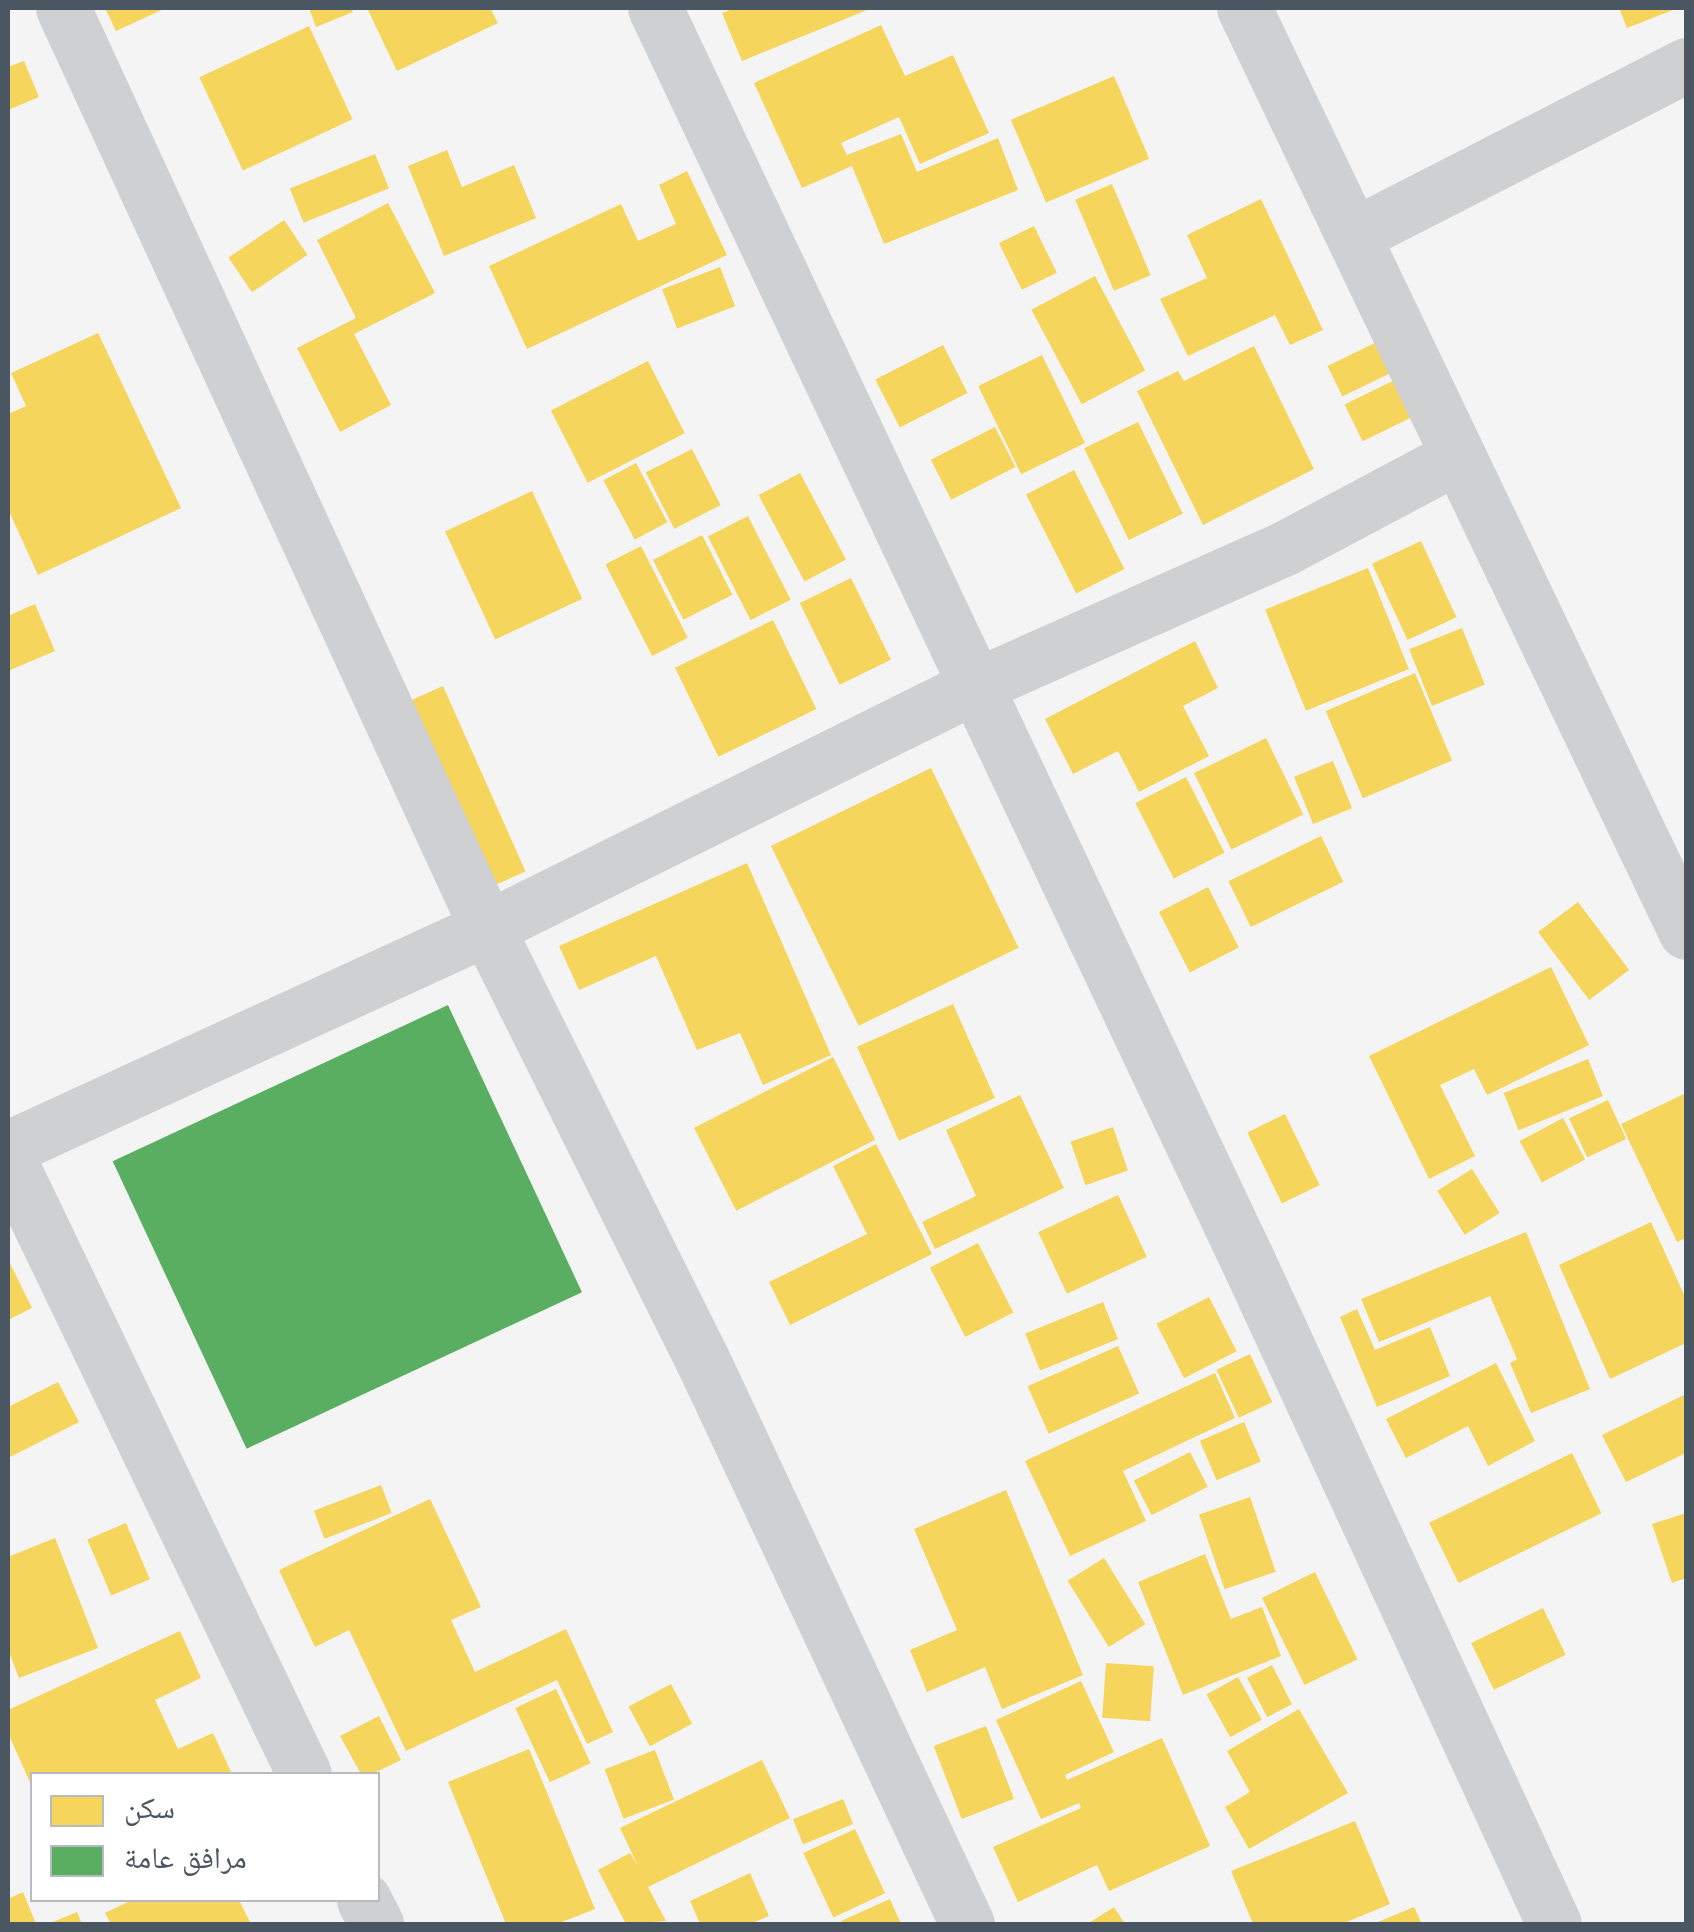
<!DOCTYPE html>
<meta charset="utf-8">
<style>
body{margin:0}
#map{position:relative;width:1694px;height:1932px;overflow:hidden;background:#f4f4f4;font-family:"DM Sans","Noto Naskh Arabic",sans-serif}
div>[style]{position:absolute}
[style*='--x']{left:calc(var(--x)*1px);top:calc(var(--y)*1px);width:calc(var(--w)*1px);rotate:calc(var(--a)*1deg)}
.homes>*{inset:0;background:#f6d55c;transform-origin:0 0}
.public>*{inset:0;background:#5aae61;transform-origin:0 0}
.minor>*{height:55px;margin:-27.5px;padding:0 27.5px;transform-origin:27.5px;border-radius:27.5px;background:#ced0d2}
span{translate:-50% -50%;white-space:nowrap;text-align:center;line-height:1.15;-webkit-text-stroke:10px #fff;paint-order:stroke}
.frame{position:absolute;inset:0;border:10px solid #4a5661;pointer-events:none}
.legend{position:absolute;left:30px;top:1772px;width:350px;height:130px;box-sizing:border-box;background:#fff;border:2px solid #b7bbc0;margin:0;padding:12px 18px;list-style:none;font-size:30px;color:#4a5661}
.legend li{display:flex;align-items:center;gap:20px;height:50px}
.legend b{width:50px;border:2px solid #b7bbc0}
</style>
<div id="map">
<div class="homes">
<div style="clip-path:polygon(105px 8px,166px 8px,116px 31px)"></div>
<div style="clip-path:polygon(309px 8px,351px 8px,353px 12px,316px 27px)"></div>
<div style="clip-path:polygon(367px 8px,490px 8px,498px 23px,397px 71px)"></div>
<div style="clip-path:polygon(735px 8px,872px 8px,742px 61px,722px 13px)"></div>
<div style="clip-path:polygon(1619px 8px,1678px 8px,1627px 28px)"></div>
<div style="clip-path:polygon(881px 25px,905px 76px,953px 55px,989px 133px,920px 164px,899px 117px,841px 143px,847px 155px,901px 134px,917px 172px,998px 138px,1018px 190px,884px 244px,852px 166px,802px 188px,754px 83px)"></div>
<div style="left:309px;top:26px;width:103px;height:121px;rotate:65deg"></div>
<div style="clip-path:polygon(24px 61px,39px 97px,8px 110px,8px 67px)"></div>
<div style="left:1114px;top:76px;width:90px;height:112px;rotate:67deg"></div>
<div style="clip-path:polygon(447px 150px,462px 187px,514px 165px,536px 218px,444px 256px,408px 166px)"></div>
<div style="left:375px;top:154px;width:37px;height:92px;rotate:68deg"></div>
<div style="clip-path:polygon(687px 171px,727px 255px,527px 349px,489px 266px,621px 204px,638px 241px,676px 224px,659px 185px)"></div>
<div style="left:1112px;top:184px;width:99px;height:40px;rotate:67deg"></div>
<div style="clip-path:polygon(1261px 199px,1323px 330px,1290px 345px,1275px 315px,1188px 356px,1160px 299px,1207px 278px,1187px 235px)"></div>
<div style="clip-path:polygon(388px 203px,435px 293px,354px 334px,391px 405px,340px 432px,297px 348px,356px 318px,317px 240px)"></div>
<div style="left:284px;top:220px;width:42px;height:67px;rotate:56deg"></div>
<div style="left:1034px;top:226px;width:52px;height:39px;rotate:64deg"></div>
<div style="left:720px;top:267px;width:42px;height:62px;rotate:69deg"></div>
<div style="left:1095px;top:276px;width:107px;height:72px;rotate:62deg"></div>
<div style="clip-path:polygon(98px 333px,181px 508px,38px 575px,8px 509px,8px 414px,26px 406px,11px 373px)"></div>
<div style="left:1385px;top:338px;width:34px;height:64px;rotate:64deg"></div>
<div style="left:943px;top:345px;width:54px;height:76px;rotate:63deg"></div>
<div style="clip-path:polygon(1254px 346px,1314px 469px,1203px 525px,1137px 391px,1178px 371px,1184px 381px)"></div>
<div style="left:1042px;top:355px;width:98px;height:71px;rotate:64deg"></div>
<div style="left:648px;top:361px;width:81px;height:109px;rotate:63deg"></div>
<div style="left:1403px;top:376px;width:41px;height:65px;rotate:64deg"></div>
<div style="left:1138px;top:422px;width:102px;height:60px;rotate:64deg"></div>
<div style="left:995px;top:427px;width:45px;height:72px;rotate:63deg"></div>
<div style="left:692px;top:449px;width:63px;height:52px;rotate:63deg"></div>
<div style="left:636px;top:463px;width:67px;height:37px;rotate:62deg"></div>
<div style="left:1074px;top:470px;width:111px;height:54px;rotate:63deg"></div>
<div style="left:800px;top:473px;width:98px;height:47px;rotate:62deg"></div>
<div style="left:532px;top:491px;width:119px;height:96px;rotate:65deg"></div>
<div style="left:748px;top:516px;width:94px;height:45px;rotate:63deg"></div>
<div style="left:702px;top:535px;width:67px;height:55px;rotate:63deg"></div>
<div style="left:1421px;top:541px;width:84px;height:54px;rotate:65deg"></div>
<div style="left:641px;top:546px;width:103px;height:40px;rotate:63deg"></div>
<div style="left:1368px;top:568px;width:109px;height:111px;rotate:68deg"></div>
<div style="left:851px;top:578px;width:91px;height:57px;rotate:64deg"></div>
<div style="clip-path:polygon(35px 604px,55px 651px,8px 671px,8px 616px)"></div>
<div style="left:773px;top:620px;width:99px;height:109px;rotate:64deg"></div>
<div style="left:1462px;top:628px;width:61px;height:57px;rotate:68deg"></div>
<div style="clip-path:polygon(1195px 641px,1218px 688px,1183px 706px,1209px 756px,1139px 792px,1118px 751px,1073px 774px,1045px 719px)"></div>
<div style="left:1415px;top:673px;width:95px;height:97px;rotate:67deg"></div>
<div style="left:443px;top:686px;width:203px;height:55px;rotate:66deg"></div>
<div style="left:1266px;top:738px;width:85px;height:80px;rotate:64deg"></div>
<div style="left:1333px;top:761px;width:51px;height:42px;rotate:68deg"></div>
<div style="left:931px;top:768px;width:200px;height:178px;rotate:64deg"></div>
<div style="left:1186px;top:777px;width:85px;height:57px;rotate:63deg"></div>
<div style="left:1321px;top:836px;width:51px;height:103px;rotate:64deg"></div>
<div style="clip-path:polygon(747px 863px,831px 1055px,763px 1085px,740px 1033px,697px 1050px,656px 956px,579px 990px,559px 946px)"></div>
<div style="left:1208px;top:887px;width:68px;height:55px;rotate:63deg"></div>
<div style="left:1578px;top:902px;width:85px;height:50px;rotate:53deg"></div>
<div style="clip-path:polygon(1551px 967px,1589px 1045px,1487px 1095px,1474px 1069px,1440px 1085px,1475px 1156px,1429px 1179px,1369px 1056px)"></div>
<div style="left:953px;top:1004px;width:103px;height:105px;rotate:66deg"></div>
<div style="left:833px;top:1057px;width:93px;height:156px;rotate:63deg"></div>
<div style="left:1588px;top:1059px;width:40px;height:91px;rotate:68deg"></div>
<div style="clip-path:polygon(1684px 1094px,1686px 1238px,1677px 1242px,1621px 1124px)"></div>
<div style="clip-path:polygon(1020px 1095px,1064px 1188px,935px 1249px,922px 1222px,976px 1196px,946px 1130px)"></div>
<div style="left:1608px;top:1100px;width:43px;height:43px;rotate:65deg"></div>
<div style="left:1285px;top:1114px;width:79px;height:42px;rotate:64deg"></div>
<div style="left:1563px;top:1118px;width:47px;height:49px;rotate:62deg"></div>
<div style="left:1113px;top:1127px;width:46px;height:45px;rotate:71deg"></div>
<div style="clip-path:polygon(876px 1144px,932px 1254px,790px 1325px,769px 1282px,867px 1234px,833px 1166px)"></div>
<div style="left:1472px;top:1169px;width:52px;height:41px;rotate:58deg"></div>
<div style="left:1118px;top:1195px;width:68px;height:88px;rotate:65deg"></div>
<div style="clip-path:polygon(1651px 1222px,1686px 1299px,1686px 1343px,1610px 1379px,1559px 1265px)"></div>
<div style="clip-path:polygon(1526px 1232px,1590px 1389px,1531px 1413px,1510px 1363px,1517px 1359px,1490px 1296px,1379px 1342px,1361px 1299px)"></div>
<div style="left:978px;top:1243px;width:78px;height:54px;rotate:63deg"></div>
<div style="clip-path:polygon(8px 1259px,32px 1308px,8px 1320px)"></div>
<div style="left:1209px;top:1297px;width:61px;height:59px;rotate:63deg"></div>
<div style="left:1103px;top:1302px;width:40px;height:84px;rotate:68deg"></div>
<div style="clip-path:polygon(1357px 1309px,1375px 1350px,1430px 1327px,1450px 1376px,1377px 1407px,1340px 1317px)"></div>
<div style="left:1118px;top:1346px;width:52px;height:99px;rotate:66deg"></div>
<div style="left:1250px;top:1354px;width:53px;height:37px;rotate:65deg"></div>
<div style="clip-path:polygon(1496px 1363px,1535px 1441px,1488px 1466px,1468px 1426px,1406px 1458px,1386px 1419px)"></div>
<div style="clip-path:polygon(1215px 1373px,1235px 1418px,1123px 1471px,1146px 1521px,1070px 1556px,1025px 1461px)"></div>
<div style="clip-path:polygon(58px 1382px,79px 1422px,8px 1458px,8px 1407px)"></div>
<div style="clip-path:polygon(1686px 1394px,1686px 1453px,1626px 1482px,1602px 1435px)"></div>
<div style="left:1244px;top:1422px;width:43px;height:48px;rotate:67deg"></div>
<div style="left:1190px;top:1452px;width:39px;height:63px;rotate:63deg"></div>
<div style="left:1572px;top:1453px;width:67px;height:159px;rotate:64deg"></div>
<div style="left:381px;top:1485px;width:30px;height:72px;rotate:69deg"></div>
<div style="clip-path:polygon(1006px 1490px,1083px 1675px,1002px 1709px,985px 1667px,927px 1692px,910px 1650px,957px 1630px,914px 1529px)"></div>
<div style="left:1250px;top:1497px;width:79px;height:54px;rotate:71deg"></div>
<div style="clip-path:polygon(430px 1499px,481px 1607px,451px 1620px,475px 1672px,566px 1629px,613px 1732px,587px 1744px,557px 1680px,406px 1751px,349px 1630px,315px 1647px,279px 1570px)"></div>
<div style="clip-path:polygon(1686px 1513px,1686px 1578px,1672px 1583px,1652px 1524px)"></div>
<div style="left:126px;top:1523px;width:61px;height:42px;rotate:67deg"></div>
<div style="clip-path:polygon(55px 1538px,98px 1648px,19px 1678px,8px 1649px,8px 1557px)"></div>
<div style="clip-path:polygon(1205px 1554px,1231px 1619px,1262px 1607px,1281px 1656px,1183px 1695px,1138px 1582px)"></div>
<div style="left:1104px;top:1558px;width:78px;height:43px;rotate:58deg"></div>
<div style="left:1315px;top:1572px;width:97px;height:59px;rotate:64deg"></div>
<div style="left:1543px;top:1608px;width:52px;height:80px;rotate:64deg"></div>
<div style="clip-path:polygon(180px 1631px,201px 1678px,155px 1700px,178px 1749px,213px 1733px,232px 1774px,32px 1774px,32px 1787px,8px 1733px,8px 1710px)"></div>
<div style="left:1106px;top:1663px;width:48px;height:55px;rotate:4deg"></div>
<div style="left:1272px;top:1665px;width:44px;height:28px;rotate:63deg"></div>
<div style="left:1238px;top:1677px;width:49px;height:36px;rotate:61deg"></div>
<div style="clip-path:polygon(1081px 1681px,1114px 1752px,1065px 1775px,1067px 1780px,1162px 1738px,1210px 1846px,1109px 1891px,1097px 1865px,1018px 1902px,993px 1847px,1081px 1808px,1079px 1803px,1041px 1819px,996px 1720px)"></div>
<div style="left:671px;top:1684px;width:45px;height:48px;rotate:62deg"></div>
<div style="left:556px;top:1689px;width:82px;height:45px;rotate:65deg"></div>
<div style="clip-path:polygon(1299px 1709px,1348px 1793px,1249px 1849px,1225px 1807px,1250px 1792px,1227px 1751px)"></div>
<div style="clip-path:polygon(379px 1716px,401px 1760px,372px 1774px,361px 1774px,340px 1736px)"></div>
<div style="left:986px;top:1726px;width:78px;height:56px;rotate:69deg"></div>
<div style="clip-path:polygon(529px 1749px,595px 1909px,557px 1924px,506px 1924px,448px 1782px)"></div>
<div style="left:655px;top:1750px;width:53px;height:54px;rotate:69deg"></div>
<div style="clip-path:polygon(762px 1760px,790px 1818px,648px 1887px,666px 1921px,626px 1924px,598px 1870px,630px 1853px,638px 1866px,620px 1828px)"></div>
<div style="left:843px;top:1799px;width:27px;height:54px;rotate:68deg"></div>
<div style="clip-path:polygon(1355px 1821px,1390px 1904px,1342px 1924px,1253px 1924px,1231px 1871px)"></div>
<div style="left:855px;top:1829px;width:71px;height:57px;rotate:65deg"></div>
<div style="clip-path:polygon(750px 1873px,769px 1916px,750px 1924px,700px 1924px,690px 1901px)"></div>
<div style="clip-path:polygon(23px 1892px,36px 1924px,8px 1924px,8px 1899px)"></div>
<div style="clip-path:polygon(890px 1899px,901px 1924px,842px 1924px,841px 1921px)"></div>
<div style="clip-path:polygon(132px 1900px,239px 1900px,251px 1924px,111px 1924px,105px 1913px)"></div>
<div style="clip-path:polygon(1114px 1907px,1125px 1924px,1087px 1924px)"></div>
<div style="clip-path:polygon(1414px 1907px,1422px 1924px,1373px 1924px)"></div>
<div style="clip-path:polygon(77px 1912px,82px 1924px,48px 1924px)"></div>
</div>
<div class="public">
<div style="left:448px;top:1005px;width:317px;height:370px;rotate:65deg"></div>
</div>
<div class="minor">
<div style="--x:63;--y:8;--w:1013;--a:65.26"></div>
<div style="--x:487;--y:928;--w:482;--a:63.5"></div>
<div style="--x:702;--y:1359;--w:624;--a:64.87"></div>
<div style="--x:655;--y:8;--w:1384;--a:64.68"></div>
<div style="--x:1247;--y:1259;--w:732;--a:65.22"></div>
<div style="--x:1244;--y:8;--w:1024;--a:64.44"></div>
<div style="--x:1356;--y:234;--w:371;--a:-27.1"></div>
<div style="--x:8;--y:1148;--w:527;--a:-24.67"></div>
<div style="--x:487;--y:928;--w:545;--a:-26.38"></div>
<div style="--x:975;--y:686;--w:339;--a:-24"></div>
<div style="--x:1285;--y:548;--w:196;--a:-28"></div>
<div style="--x:8;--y:1158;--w:683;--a:64.33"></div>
<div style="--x:364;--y:1900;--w:27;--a:63"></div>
</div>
<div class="frame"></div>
<ul class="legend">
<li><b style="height:28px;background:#f6d55c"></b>سكن</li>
<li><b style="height:28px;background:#5aae61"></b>مرافق عامة</li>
</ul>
</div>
